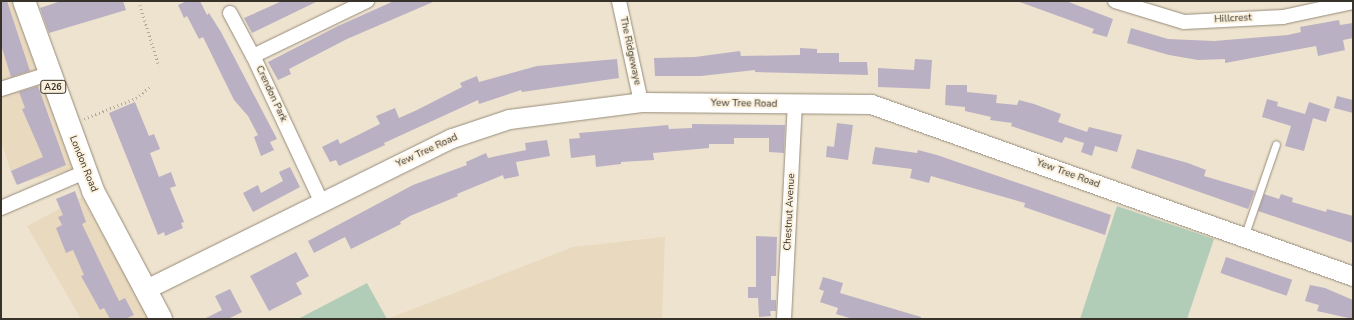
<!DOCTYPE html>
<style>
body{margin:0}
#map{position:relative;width:1354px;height:320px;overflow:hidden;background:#eee3cf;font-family:"Nunito Sans",sans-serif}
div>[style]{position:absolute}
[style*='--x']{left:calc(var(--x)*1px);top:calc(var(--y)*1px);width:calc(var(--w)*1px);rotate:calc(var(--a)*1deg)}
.built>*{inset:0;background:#e9d9bf}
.green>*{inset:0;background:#b1cdb8}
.building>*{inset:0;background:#bab0c3;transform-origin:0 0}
.path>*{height:2.5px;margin-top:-1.25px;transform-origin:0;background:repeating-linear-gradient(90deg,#b0a898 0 1px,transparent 0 4px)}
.roads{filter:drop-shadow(0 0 1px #968c7a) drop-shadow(0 0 1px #968c7a)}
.lane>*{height:7px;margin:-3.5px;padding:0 3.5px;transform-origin:3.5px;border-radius:3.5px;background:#fff}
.street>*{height:14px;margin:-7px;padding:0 7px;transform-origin:7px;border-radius:7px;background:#fff}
.secondary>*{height:19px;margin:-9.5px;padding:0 9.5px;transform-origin:9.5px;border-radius:9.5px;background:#fff}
.highway>*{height:22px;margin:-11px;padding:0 11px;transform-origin:11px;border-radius:11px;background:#fff}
span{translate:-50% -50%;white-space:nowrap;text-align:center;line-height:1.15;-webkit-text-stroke:3.5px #fbf0dc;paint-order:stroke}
.shield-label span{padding:1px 3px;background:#fbf0dc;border:1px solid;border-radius:3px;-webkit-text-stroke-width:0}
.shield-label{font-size:9px;color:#37332b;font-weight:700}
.street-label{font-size:10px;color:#37332b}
.frame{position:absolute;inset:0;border:2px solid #37332b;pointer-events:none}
</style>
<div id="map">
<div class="built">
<div style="clip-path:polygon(1px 1px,19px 1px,73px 170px,15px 184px,1px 141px)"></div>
<div style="clip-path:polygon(82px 197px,149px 319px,81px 319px,27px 226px)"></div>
<div style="clip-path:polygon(665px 237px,662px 319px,387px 319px,573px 247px)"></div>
</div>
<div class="green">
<div style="clip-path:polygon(1117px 206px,1214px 239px,1187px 319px,1080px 319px)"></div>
<div style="clip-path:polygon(367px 283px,387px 319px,298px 319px)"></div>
</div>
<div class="building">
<div style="clip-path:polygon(1px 1px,7px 1px,30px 71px,11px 77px,1px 45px)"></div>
<div style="clip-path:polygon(61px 1px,123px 1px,126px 10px,49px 33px,40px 8px)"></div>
<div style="clip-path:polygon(187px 1px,200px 1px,207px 15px,209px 13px,221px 32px,277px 139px,270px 142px,274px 150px,261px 156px,254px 137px,258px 135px,248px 116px,234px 100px,203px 37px,199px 39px,187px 16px,184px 18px,178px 5px)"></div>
<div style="clip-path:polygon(282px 1px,318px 1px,252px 33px,244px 18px)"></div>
<div style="clip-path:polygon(394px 1px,433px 2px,347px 39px,289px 69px,291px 74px,278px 80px,268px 62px,338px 26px)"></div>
<div style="clip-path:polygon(1017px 1px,1066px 1px,1113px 19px,1107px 37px,1092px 33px,1094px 29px)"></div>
<div style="clip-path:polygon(1339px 20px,1340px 25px,1353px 23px,1353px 38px,1343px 40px,1345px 50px,1318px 56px,1316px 46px,1225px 63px,1225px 59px,1198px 60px,1169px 55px,1127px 43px,1131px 28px,1168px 39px,1214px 41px,1288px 35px,1301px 32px,1300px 27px)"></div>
<div style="clip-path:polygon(800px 48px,817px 49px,817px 53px,839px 53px,839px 62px,867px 62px,868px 75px,755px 72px,755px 70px,701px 76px,655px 76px,654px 58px,695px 57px,740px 51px,741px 56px,800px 55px)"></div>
<div style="clip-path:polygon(617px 59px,619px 78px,522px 92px,521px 90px,479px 104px,478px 100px,384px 143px,385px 145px,339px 166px,336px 160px,330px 162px,322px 147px,338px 139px,340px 144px,380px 124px,376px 116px,395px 108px,399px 118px,417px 110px,462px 87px,460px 83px,477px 76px,479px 82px,537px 66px)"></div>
<div style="clip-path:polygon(915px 59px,932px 60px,930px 89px,878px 87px,878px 68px,914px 70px)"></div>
<div style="clip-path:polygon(946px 85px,967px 85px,967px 92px,997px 95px,996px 103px,1017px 105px,1019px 100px,1034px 104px,1061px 114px,1058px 122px,1087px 132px,1089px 127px,1122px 135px,1117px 152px,1095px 146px,1092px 156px,1081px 152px,1084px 143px,1065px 137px,1062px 143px,1011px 126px,1012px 123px,990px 120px,991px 117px,965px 111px,965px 107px,945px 105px)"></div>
<div style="clip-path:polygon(38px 86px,66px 165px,17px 185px,11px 171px,43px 157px,22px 109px,25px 108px,19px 92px)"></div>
<div style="clip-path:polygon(1337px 96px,1353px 100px,1353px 113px,1334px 108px)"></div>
<div style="clip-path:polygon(1267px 99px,1278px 102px,1277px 106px,1305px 114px,1309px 102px,1330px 109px,1326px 122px,1313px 118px,1304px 151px,1285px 146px,1291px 126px,1262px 117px)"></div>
<div style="clip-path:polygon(135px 102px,149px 136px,154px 134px,160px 149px,150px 153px,159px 177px,171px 172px,176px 186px,170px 188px,184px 222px,181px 223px,183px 228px,165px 236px,164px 232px,158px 235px,109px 113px)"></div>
<div style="clip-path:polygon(837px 123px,853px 125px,848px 160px,826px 157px,827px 146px,834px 147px)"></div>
<div style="clip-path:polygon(692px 124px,785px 125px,784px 153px,769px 152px,769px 138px,734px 138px,734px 144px,709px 144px,709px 148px,653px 153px,654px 160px,621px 162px,621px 164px,596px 167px,595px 155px,571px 158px,569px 139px,580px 138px,579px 133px,668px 125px,669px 129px,692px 128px)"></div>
<div style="clip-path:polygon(547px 140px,550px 156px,516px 162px,519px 176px,504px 179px,503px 175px,457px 194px,458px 196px,410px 216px,400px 222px,401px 224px,351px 249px,345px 237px,314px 253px,308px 241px,413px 185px,467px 165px,466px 162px,486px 153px,488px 158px,526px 150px,525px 143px)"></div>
<div style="clip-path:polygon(875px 147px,917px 153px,918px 150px,937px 155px,1111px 215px,1105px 235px,1024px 207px,1025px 203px,931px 176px,929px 183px,910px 178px,912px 169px,872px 164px)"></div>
<div style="clip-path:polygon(1137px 149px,1188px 163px,1206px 170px,1204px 176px,1255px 191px,1248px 209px,1131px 168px)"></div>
<div style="clip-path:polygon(290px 167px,300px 187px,253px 212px,243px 193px,258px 185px,261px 193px,283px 181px,279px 172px)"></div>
<div style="clip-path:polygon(75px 191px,86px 222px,82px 224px,103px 268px,119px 301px,125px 298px,134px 315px,125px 319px,110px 319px,104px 308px,100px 310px,81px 276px,84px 275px,73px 250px,66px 253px,56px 228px,62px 225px,58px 217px,63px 215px,56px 199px)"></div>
<div style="clip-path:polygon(1264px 194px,1279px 199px,1281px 194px,1293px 198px,1292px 202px,1326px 212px,1327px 209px,1353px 216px,1353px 243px,1258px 211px)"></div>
<div style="clip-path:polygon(756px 236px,777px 237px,776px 276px,771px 276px,771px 300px,776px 300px,776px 311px,770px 311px,771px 316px,759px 317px,758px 298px,748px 298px,748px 287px,756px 287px)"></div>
<div style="clip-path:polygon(296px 252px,309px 276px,296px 283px,302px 294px,269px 311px,250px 276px)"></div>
<div style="left:1226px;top:257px;width:70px;height:17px;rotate:19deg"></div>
<div style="clip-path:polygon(823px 277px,843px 283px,840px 293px,921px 317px,921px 319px,853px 319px,836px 314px,838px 308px,820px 302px,824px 291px,819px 289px)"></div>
<div style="clip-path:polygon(1310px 285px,1325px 288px,1353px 300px,1353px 319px,1317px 311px,1319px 305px,1305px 301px)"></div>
<div style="clip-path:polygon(230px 289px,242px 312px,228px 319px,204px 319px,222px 310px,215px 296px)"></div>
</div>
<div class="path">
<div style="--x:140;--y:5;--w:64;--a:72.7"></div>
<div style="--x:84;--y:119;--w:56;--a:-22"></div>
<div style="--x:136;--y:98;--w:19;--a:-39"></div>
</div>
<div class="roads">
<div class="lane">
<div style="--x:1244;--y:237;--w:98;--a:-71"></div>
</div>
<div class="street">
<div style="--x:619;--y:1;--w:103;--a:77.7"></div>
<div style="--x:1115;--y:1;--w:72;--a:16.9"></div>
<div style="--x:1184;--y:22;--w:99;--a:-2.9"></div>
<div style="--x:1283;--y:17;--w:72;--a:-12.1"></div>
<div style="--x:230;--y:13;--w:49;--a:61.9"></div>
<div style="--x:1;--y:89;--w:49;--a:-17.7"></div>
<div style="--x:322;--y:203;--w:162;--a:-115.1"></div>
<div style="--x:253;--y:56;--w:127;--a:-25.8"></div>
<div style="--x:1;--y:208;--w:91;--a:-23.2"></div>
<div style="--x:784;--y:319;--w:214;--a:-87.1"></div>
</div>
<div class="secondary">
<div style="--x:144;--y:290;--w:343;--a:-26.3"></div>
<div style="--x:452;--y:138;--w:60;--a:-18.4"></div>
<div style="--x:509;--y:119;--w:133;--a:-7.3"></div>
<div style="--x:641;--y:102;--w:230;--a:0.5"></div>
<div style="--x:871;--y:104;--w:512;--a:19.64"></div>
</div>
<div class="highway">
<div style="--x:24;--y:1;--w:202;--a:70"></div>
<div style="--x:93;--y:191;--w:145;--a:62"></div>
</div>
</div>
<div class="shield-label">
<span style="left:53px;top:87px">A26</span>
</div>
<div class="street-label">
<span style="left:1233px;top:19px;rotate:-3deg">Hillcrest</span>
<span style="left:630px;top:51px;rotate:78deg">The Ridgewaye</span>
<span style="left:271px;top:94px;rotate:65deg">Crendon Park</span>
<span style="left:744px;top:104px;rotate:1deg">Yew Tree Road</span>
<span style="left:427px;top:151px;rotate:-25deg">Yew Tree Road</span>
<span style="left:83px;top:164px;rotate:68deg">London Road</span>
<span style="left:1068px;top:174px;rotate:20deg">Yew Tree Road</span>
<span style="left:790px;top:212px;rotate:-87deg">Chestnut Avenue</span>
</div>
<div class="frame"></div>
</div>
